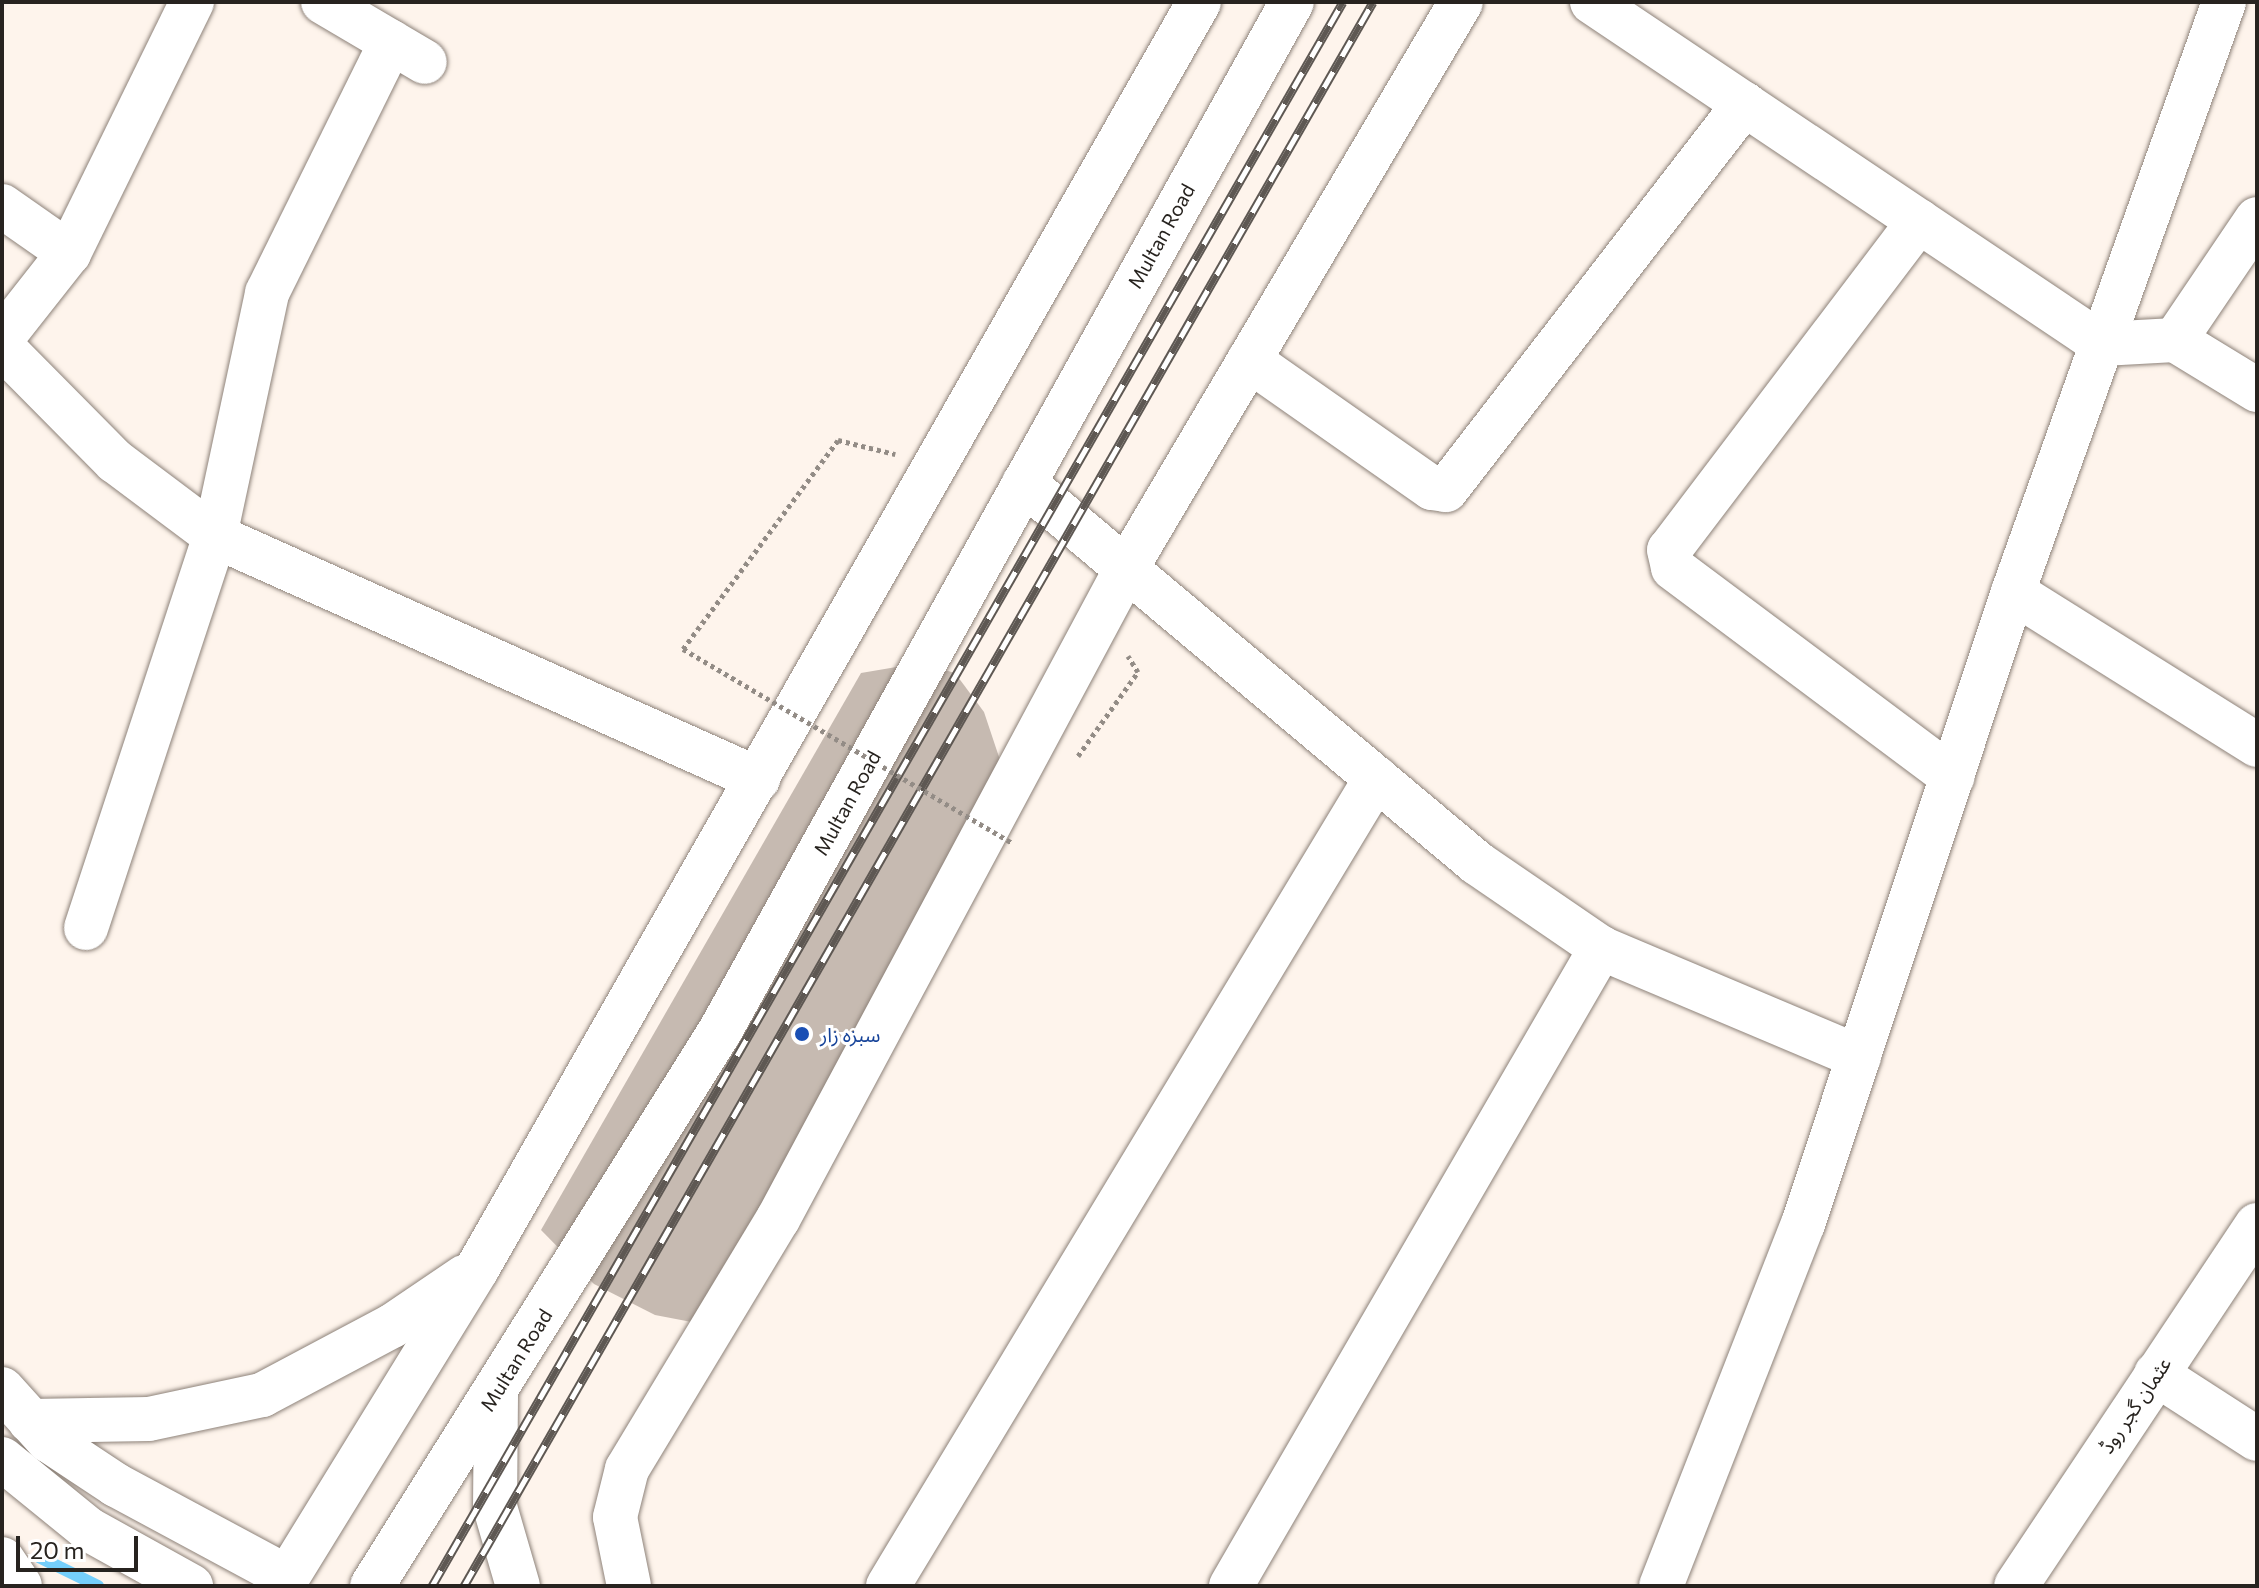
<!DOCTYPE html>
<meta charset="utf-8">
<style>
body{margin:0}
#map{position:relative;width:2259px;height:1588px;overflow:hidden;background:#fef4ec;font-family:Commissioner,"Noto Sans Arabic",sans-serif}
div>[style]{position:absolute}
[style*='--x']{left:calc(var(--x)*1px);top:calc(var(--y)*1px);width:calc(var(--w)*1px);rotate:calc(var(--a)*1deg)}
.stream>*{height:12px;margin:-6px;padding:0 6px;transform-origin:6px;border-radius:6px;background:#75cffc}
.building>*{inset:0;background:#c6bab1}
.path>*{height:5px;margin-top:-2.5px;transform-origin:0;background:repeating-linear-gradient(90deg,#938c86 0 4px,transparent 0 8px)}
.roads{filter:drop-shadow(0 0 2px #8d8279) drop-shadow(0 0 2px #8d8279)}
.minor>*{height:44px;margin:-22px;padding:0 22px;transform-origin:22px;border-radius:22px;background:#fff}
.tertiary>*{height:44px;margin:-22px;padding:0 22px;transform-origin:22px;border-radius:22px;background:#fff}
.secondary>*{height:44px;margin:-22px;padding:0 22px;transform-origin:22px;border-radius:22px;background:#fff}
.primary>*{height:44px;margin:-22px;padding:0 22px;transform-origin:22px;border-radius:22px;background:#fff}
.rail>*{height:9px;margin-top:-4.5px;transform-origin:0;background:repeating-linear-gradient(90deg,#fff 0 18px,#5e5853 0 36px);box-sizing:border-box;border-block:2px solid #5e5853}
.path-bridge>*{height:5px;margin-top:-2.5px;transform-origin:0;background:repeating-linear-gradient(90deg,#938c86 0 4px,transparent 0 8px)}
.dots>*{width:22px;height:22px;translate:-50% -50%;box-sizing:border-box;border:4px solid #fff;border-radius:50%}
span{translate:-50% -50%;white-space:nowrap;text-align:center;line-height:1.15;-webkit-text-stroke:6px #fff;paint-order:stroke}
.street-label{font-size:20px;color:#27231f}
.transit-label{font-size:20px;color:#164399}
.left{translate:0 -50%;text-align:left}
.frame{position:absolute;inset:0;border:4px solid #27231f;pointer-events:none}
.scale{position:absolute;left:16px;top:1536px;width:122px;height:36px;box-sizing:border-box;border:4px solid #27231f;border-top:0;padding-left:10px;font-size:24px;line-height:28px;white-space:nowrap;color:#27231f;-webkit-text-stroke:6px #fff;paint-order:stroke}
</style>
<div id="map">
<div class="stream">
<div style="--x:39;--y:1557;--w:66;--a:26.2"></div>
</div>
<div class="building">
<div style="clip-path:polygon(920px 663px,955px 673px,984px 712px,1003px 769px,702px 1324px,655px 1315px,594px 1284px,541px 1230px,861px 673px)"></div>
</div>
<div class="path">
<div style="--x:683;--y:649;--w:260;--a:-53.4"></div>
<div style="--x:838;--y:440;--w:59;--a:13.8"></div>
<div style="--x:1078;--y:756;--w:103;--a:-54.5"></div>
<div style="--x:1138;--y:672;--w:19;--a:-122"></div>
</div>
<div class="roads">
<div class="minor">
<div style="--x:323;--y:2;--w:118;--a:30.5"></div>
<div style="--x:1592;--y:2;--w:614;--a:33.85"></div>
<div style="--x:2102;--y:344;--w:73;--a:-3.1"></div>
<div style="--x:2175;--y:340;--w:96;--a:31.4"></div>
<div style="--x:2;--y:206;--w:82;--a:35"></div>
<div style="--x:1919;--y:221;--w:413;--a:127.2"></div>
<div style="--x:1669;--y:550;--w:18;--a:77"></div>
<div style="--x:1673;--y:568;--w:349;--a:36.8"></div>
<div style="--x:2;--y:338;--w:108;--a:-51.8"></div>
<div style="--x:69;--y:253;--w:280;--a:-63.9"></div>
<div style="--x:2175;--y:340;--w:146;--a:-55.9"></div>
<div style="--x:2;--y:347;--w:161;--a:45.3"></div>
<div style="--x:115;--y:461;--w:125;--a:36.9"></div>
<div style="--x:215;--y:536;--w:595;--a:24.11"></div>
<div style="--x:1249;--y:360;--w:223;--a:35"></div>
<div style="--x:1432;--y:488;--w:14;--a:8"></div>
<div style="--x:1446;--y:490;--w:488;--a:-52.3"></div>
<div style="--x:1024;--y:483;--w:591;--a:39.99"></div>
<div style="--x:1477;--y:863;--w:150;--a:34.4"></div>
<div style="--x:1601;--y:948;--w:280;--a:22.9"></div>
<div style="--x:2013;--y:592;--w:288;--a:32.1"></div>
<div style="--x:86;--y:928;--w:413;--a:-71.8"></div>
<div style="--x:215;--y:536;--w:249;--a:-77.9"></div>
<div style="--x:267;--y:293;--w:280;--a:-63.7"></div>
<div style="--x:2156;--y:1374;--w:120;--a:32.8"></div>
<div style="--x:629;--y:1586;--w:70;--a:-101.5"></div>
<div style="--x:615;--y:1517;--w:49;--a:-76"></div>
<div style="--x:627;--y:1469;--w:292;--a:-58.9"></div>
<div style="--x:778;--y:1219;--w:740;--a:-61.84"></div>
<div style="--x:1127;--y:567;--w:656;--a:-59.41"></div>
<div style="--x:888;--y:1586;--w:944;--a:-58.87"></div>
<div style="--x:1231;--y:1586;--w:738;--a:-59.89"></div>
<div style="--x:1661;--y:1586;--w:389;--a:-68.6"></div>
<div style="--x:1803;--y:1224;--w:666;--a:-71.62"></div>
<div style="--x:2013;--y:592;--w:627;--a:-70.32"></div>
</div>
<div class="tertiary">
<div style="--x:2016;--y:1586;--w:434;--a:-56.3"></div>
</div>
<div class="secondary">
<div style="--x:2;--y:1389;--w:69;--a:48"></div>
<div style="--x:48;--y:1440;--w:82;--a:33.5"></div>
<div style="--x:116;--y:1485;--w:194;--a:28.3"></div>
<div style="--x:2;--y:1459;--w:111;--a:39.1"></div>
<div style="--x:88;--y:1529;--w:118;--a:29"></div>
</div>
<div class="primary">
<div style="--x:496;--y:1395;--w:112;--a:90.5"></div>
<div style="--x:495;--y:1507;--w:82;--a:73.8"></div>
<div style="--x:30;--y:1421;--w:119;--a:-1"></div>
<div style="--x:149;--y:1419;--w:116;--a:-12"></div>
<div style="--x:262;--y:1395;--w:147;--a:-28"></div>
<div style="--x:392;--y:1326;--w:87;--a:-34.2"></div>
<div style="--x:2;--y:1559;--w:32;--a:56"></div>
<div style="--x:282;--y:1586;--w:372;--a:-58.4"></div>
<div style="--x:477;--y:1269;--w:1458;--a:-60.32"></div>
<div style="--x:372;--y:1586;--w:655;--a:-57.91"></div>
<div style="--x:720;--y:1031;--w:1177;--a:-60.93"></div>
</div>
</div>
<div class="rail">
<div style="--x:432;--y:1586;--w:1827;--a:-60.1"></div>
<div style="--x:464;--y:1586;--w:1826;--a:-60.15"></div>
</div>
<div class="path-bridge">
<div style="--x:683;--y:649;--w:382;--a:30.5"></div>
</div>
<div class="dots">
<div style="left:802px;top:1034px;background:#1a4fb4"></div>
</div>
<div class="street-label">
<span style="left:1161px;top:236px;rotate:-61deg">Multan Road</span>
<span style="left:847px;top:803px;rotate:-61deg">Multan Road</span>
<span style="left:516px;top:1360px;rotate:-58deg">Multan Road</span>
<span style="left:2135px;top:1405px;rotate:-56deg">عثمان گجر روڈ</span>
</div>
<div class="transit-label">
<span class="left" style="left:820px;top:1034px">سبزہ زار</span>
</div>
<div class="frame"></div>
<div class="scale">20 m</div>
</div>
